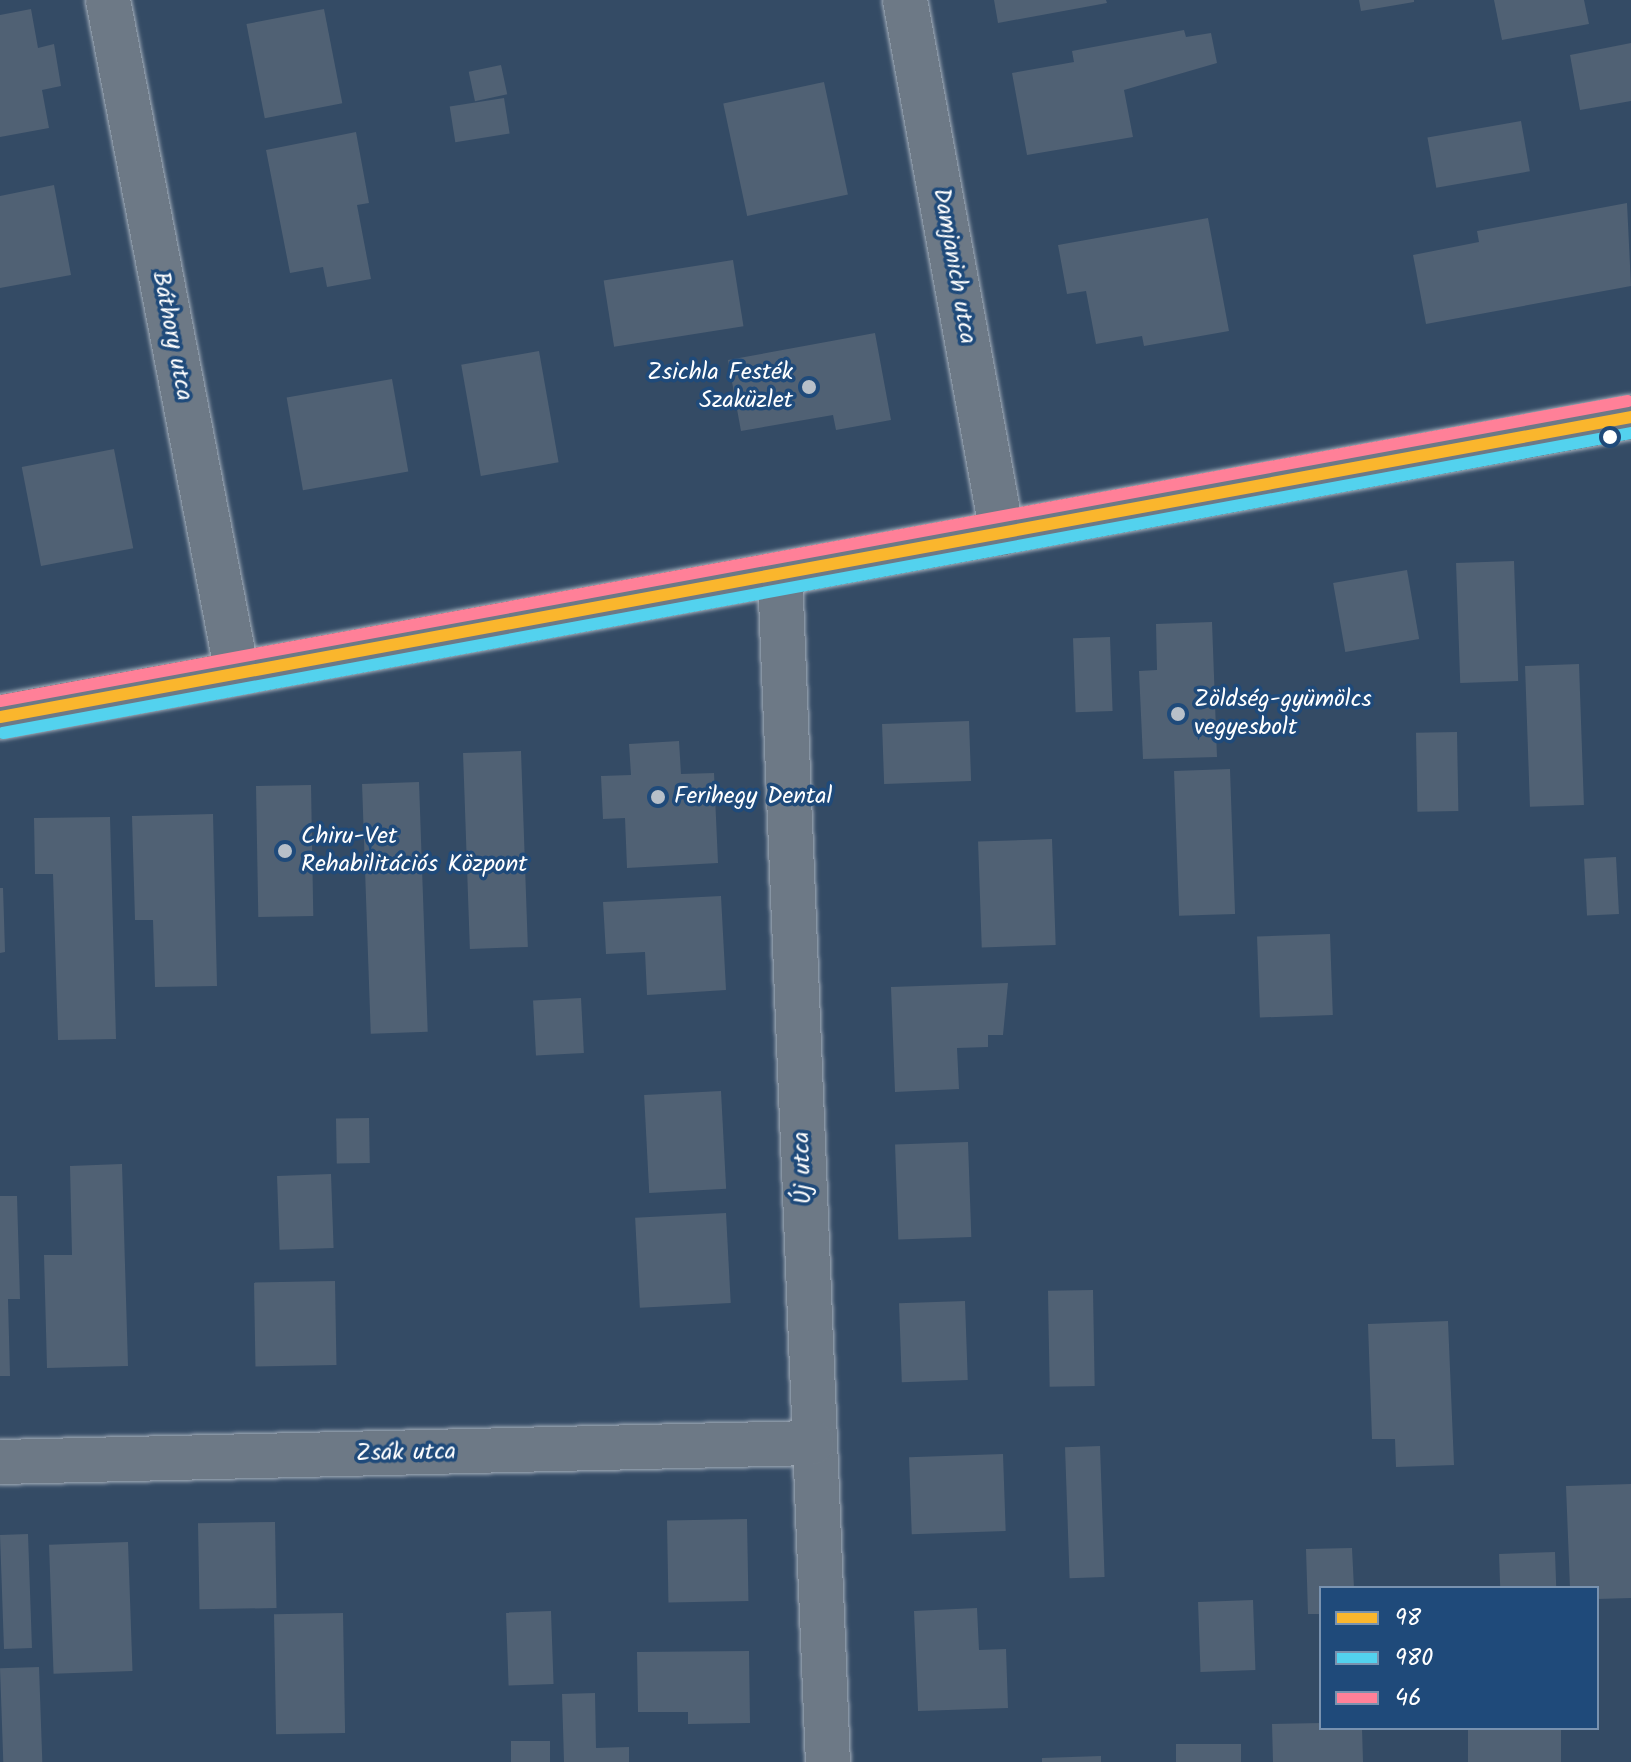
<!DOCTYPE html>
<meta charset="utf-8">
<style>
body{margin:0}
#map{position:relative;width:1631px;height:1762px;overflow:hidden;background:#344b65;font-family:Kalam,sans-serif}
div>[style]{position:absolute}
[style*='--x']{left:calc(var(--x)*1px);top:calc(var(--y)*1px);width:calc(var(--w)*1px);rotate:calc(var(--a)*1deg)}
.building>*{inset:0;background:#506174;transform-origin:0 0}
.roads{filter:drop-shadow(0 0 2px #a4aeba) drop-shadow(0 0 2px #a4aeba)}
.street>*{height:44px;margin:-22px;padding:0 22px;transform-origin:22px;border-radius:22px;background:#6d7986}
.secondary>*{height:44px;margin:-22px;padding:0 22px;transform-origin:22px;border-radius:22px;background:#6d7986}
.bus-1>*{height:12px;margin:-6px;padding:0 6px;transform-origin:6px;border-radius:6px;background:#fab62d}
.bus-2>*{height:12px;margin:-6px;padding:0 6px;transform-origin:6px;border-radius:6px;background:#53d2ee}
.bus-3>*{height:12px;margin:-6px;padding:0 6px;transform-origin:6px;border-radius:6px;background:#ff8098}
.dots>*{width:22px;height:22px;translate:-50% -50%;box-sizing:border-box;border:4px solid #1f4a7a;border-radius:50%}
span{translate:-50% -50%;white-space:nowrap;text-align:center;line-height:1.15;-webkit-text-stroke:7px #1f4a7a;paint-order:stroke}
.street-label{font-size:24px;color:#fff}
.poi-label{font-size:24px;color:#fff}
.right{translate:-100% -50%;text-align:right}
.left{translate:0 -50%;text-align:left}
.legend{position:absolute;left:1319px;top:1586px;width:280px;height:144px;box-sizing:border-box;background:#1f4a7a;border:2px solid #7992af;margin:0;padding:10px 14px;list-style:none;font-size:24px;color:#fff}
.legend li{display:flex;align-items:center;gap:16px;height:40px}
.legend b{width:40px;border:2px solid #7992af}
</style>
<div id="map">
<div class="building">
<div style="clip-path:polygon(994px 0,1106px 0,1107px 3px,998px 23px)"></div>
<div style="clip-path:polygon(1359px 0,1414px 0,1414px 2px,1361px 11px)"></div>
<div style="clip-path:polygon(1494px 0,1584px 0,1589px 24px,1502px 40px)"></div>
<div style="clip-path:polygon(31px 9px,38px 48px,54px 44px,61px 86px,42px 90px,49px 128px,0 137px,0 15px)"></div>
<div style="left:324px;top:9px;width:96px;height:79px;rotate:79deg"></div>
<div style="clip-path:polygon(1184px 30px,1186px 37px,1211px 33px,1217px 63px,1124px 90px,1133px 137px,1027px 155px,1012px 73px,1074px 62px,1072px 51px)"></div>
<div style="clip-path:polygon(1631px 43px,1631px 101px,1580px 110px,1570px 55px)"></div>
<div style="left:501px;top:65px;width:30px;height:33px;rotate:78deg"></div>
<div style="left:824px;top:82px;width:115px;height:103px;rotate:78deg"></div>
<div style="left:504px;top:98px;width:36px;height:55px;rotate:81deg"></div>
<div style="left:1521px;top:121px;width:51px;height:95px;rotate:80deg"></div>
<div style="clip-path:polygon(356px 132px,369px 203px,357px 205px,371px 279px,327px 287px,323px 267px,290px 273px,266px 150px)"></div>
<div style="clip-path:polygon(54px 185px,71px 275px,0 288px,0 196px)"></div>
<div style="clip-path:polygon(1627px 203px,1631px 286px,1426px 324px,1413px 255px,1479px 242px,1477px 231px)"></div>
<div style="clip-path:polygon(1208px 218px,1229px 331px,1144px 346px,1142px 336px,1096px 344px,1086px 291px,1067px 294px,1058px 245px)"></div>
<div style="left:733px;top:260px;width:67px;height:131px;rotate:81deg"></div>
<div style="clip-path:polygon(875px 333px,891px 420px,836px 430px,833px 415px,741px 431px,728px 360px)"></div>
<div style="left:539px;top:351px;width:113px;height:79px;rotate:80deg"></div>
<div style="left:392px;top:379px;width:94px;height:107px;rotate:80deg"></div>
<div style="left:114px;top:449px;width:101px;height:94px;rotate:79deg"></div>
<div style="left:1514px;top:561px;width:120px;height:58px;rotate:88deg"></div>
<div style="left:1407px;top:570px;width:70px;height:75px;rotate:80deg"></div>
<div style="clip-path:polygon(1212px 622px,1217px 757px,1143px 759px,1139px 671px,1157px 670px,1156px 624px)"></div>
<div style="left:1110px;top:637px;width:74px;height:37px;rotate:88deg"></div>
<div style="left:1579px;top:664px;width:141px;height:54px;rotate:88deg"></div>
<div style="left:969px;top:721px;width:60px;height:87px;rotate:88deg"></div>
<div style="left:1457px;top:732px;width:79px;height:41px;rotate:89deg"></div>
<div style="clip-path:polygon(679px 741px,681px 774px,714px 773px,718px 863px,627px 868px,625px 818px,603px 819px,601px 776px,631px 775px,629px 744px)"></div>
<div style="left:521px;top:751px;width:196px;height:58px;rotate:88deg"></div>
<div style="left:1230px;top:769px;width:145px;height:56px;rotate:88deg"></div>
<div style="left:419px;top:782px;width:250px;height:57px;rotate:88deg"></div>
<div style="left:311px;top:785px;width:131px;height:55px;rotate:89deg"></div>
<div style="clip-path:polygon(213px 814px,217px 986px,155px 987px,153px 920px,135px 920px,132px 816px)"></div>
<div style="clip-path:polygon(110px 817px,116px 1039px,58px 1040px,53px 874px,35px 874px,34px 818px)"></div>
<div style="left:1052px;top:839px;width:106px;height:74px;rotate:88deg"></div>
<div style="left:1616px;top:857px;width:57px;height:32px;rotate:87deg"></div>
<div style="clip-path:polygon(0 888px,3px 888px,5px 952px,0 953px)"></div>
<div style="clip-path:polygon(721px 896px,726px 990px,647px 995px,645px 952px,606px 954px,603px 902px)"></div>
<div style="left:1330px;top:934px;width:81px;height:73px;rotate:88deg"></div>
<div style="clip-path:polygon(1008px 983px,1003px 1035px,988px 1035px,988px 1047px,957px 1048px,959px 1089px,895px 1092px,891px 987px)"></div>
<div style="left:581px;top:998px;width:55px;height:48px;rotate:87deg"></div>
<div style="left:721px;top:1091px;width:98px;height:77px;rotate:87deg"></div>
<div style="left:369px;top:1118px;width:45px;height:33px;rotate:89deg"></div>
<div style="left:968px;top:1142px;width:95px;height:73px;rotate:88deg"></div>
<div style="clip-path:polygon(122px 1164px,128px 1366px,47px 1368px,44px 1255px,72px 1255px,70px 1166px)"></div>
<div style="left:331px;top:1174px;width:74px;height:54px;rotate:88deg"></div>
<div style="clip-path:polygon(0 1196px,17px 1196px,20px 1299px,8px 1299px,10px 1376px,0 1376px)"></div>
<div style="left:726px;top:1213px;width:90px;height:91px;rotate:87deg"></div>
<div style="left:335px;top:1281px;width:84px;height:81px;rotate:89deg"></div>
<div style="left:1093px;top:1290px;width:96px;height:45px;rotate:89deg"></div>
<div style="left:965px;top:1301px;width:79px;height:66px;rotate:88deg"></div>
<div style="clip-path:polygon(1448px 1321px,1454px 1465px,1396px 1467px,1395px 1439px,1372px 1439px,1368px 1324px)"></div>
<div style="left:1100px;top:1446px;width:131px;height:35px;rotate:88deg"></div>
<div style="left:1003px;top:1454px;width:77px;height:94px;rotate:88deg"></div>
<div style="clip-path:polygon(1631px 1484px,1631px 1598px,1597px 1599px,1597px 1588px,1570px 1588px,1566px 1486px)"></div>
<div style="left:747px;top:1519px;width:82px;height:80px;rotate:89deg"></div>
<div style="left:275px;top:1522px;width:86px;height:77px;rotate:89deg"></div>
<div style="left:28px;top:1534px;width:114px;height:28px;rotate:88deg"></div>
<div style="left:128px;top:1542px;width:129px;height:79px;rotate:88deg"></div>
<div style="clip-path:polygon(1352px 1548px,1354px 1588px,1321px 1588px,1321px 1614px,1308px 1614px,1306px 1549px)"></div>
<div style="left:1555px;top:1552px;width:36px;height:56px;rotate:88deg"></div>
<div style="left:1253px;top:1600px;width:70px;height:55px;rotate:88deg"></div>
<div style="clip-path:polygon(977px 1608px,979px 1650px,1006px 1649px,1008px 1708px,918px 1711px,914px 1611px)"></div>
<div style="left:551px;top:1611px;width:73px;height:45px;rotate:88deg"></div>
<div style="left:343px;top:1613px;width:120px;height:69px;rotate:89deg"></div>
<div style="clip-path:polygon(749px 1651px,750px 1723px,688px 1724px,688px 1712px,638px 1712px,637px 1652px)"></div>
<div style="left:39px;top:1667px;width:95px;height:39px;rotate:88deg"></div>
<div style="clip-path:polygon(595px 1693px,596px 1748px,629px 1747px,629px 1762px,564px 1762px,562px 1694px)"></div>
<div style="clip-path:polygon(1321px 1723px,1362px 1728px,1363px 1762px,1273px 1762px,1272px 1724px)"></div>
<div style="left:1468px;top:1728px;width:93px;height:34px"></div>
<div style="left:550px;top:1741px;width:21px;height:39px;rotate:90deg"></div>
<div style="left:1241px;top:1744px;width:18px;height:65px;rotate:90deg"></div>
<div style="clip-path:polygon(1101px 1756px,1101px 1762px,1042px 1762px,1042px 1758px)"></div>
</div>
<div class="roads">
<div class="street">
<div style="--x:108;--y:0;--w:685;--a:79.15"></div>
<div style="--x:905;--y:0;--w:542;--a:79.69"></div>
<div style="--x:780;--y:574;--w:1189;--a:87.69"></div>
<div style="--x:0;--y:1462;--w:812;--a:-1.34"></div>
</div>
<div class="secondary">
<div style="--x:0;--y:717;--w:1658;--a:-10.42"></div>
</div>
</div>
<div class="bus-1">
<div style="--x:0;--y:717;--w:1658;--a:-10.42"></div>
</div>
<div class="bus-2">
<div style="--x:3;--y:733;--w:1655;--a:-10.44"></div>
</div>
<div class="bus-3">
<div style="--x:0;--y:701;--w:1655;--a:-10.44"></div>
</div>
<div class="dots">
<div style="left:809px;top:387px;background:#b8c0c9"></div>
<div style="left:1610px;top:437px;background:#fff"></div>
<div style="left:1178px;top:714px;background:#b8c0c9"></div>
<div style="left:658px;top:797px;background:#b8c0c9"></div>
<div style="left:285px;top:851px;background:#b8c0c9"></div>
</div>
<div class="street-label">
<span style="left:954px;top:266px;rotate:80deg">Damjanich utca</span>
<span style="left:172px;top:336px;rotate:79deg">Báthory utca</span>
<span style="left:803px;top:1168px;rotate:-92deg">Új utca</span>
<span style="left:406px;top:1453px;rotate:-1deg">Zsák utca</span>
</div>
<div class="poi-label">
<span class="right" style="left:793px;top:387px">Zsichla Festék<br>Szaküzlet</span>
<span class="left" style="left:1194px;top:714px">Zöldség-gyümölcs<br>vegyesbolt</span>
<span class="left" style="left:674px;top:797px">Ferihegy Dental</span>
<span class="left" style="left:301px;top:851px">Chiru-Vet<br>Rehabilitációs Központ</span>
</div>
<ul class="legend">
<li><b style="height:10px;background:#fab62d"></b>98</li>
<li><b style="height:10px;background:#53d2ee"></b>980</li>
<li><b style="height:10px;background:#ff8098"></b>46</li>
</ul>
</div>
